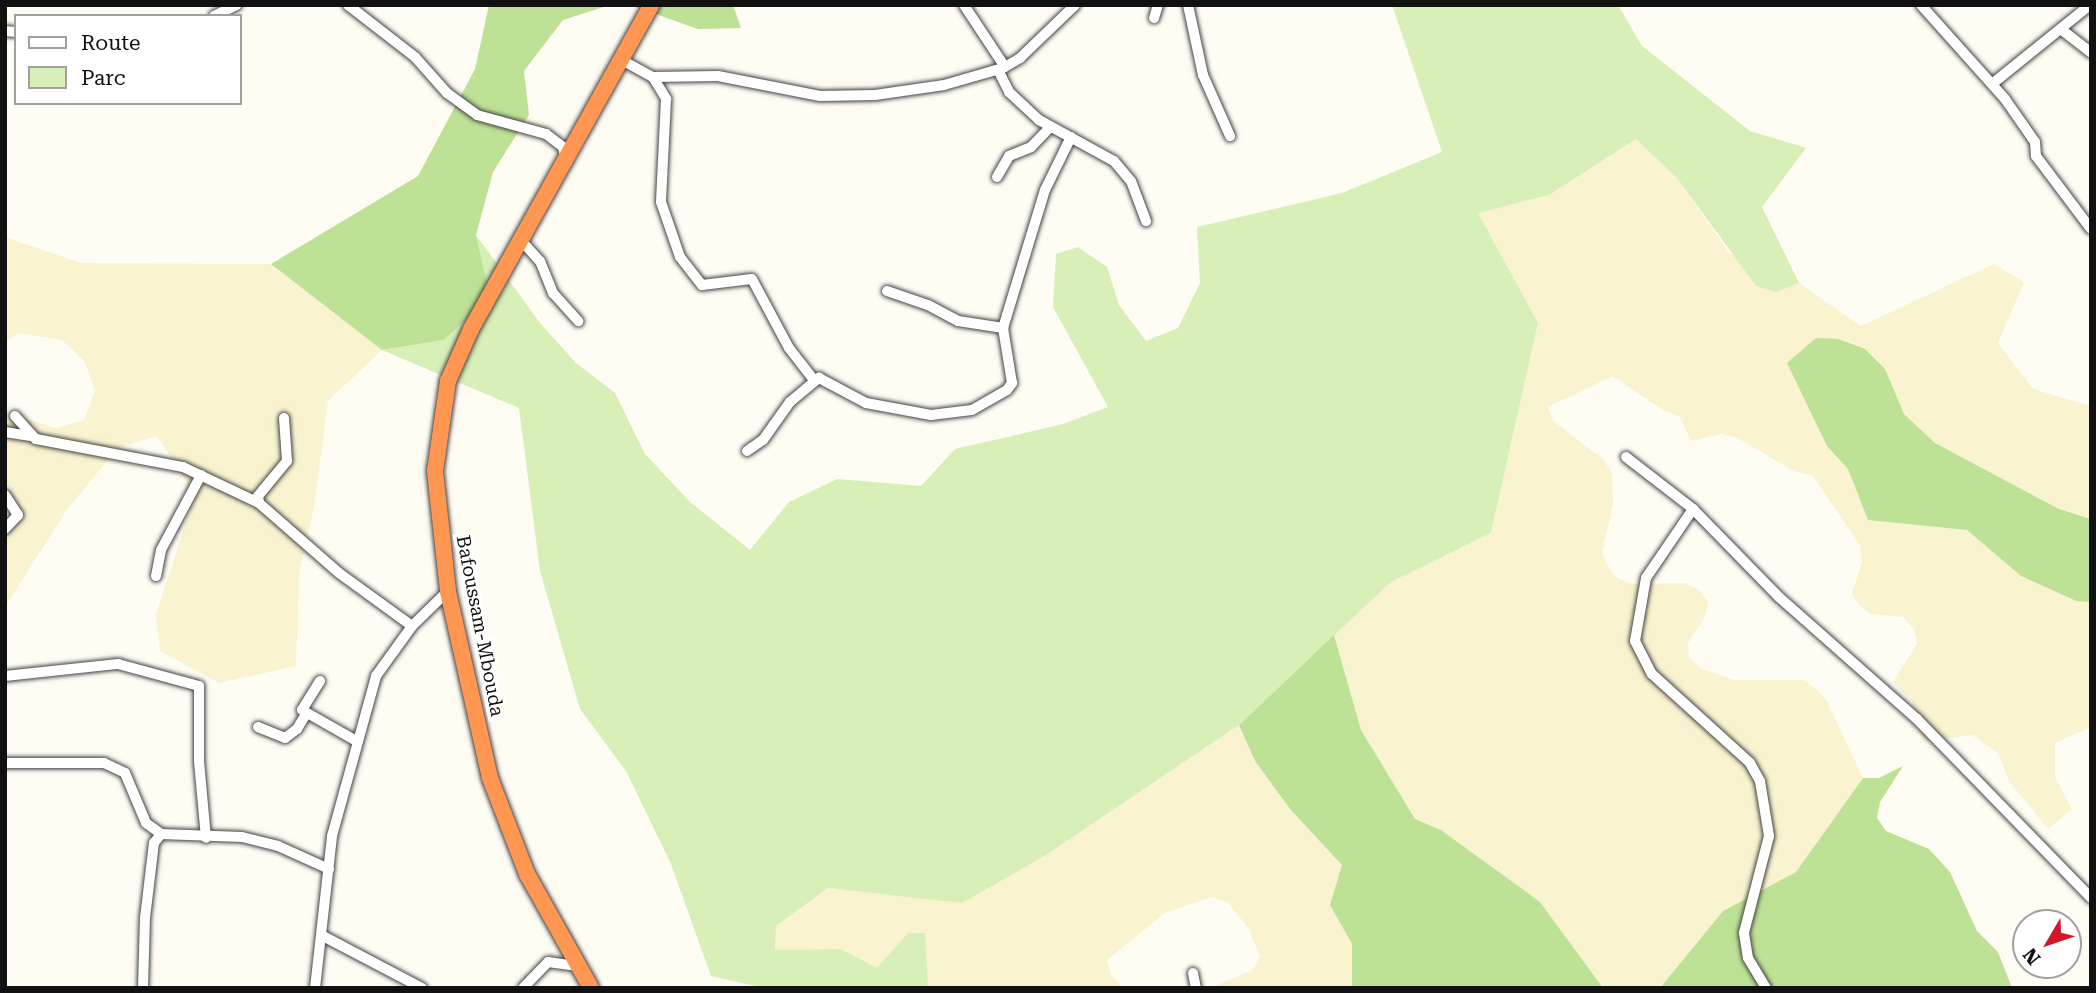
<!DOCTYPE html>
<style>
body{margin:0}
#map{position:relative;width:2096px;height:993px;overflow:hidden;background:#fffcf4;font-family:"Roboto Serif",serif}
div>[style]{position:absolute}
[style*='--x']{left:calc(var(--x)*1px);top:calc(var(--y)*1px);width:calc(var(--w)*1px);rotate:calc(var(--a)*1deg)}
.farmland>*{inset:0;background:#f9f3d0}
.green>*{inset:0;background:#d8efb8}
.forest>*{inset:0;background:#bde295}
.roads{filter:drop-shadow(0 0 2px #444) drop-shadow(0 0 2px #444)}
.minor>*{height:10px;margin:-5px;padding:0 5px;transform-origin:5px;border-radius:5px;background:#fff}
.highway>*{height:16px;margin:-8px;padding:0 8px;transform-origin:8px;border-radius:8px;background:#ff9652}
span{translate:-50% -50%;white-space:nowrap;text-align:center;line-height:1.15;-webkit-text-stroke:7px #fff;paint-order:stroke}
.street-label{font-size:19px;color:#111}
.frame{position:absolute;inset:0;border:7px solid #111;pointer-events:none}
.legend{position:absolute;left:14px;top:14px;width:228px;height:91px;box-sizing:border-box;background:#fff;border:2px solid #a0a0a0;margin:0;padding:9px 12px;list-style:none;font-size:21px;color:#111}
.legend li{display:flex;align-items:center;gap:14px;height:35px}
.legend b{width:35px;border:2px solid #a0a0a0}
.north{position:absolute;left:2012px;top:909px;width:70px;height:70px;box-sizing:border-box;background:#fff;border:2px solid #a0a0a0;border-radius:50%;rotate:231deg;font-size:19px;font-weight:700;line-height:28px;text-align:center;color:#111}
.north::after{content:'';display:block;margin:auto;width:24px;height:32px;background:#d2172c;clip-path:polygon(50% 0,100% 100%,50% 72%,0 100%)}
</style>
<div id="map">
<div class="farmland">
<div style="clip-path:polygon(1636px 139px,1677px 178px,1728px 251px,1776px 291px,1799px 283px,1861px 326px,1994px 264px,2024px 282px,1998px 343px,2033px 389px,2091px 406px,2091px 519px,2059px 509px,1935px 443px,1904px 414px,1885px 369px,1827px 446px,1848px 469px,1868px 520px,1967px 530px,2021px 576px,2075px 601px,2091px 602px,2091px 727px,2055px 743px,2055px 777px,2072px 809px,2048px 829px,2009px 781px,1998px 753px,1972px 735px,1924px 742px,1913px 703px,1893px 682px,1917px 644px,1914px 629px,1903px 617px,1871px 614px,1859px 605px,1852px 593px,1862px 562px,1860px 545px,1812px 475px,1796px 472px,1737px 438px,1721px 434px,1691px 441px,1679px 416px,1664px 411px,1613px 376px,1548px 407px,1553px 421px,1603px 459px,1612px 473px,1613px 504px,1602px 553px,1609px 569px,1619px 579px,1634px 584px,1685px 583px,1698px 589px,1708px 602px,1705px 617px,1688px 643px,1689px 658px,1702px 669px,1734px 680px,1803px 680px,1816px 689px,1827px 701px,1863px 778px,1796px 872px,1723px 911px,1660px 988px,1603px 988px,1540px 902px,1441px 830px,1415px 819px,1361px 730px,1334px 635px,1391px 582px,1491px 533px,1538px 323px,1477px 213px,1549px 195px)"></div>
<div style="clip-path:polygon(5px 237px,81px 263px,271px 264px,382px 350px,328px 401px,314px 507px,299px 573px,296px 666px,219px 683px,160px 651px,156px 614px,195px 495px,157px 436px,118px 448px,68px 508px,5px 607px,5px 412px,55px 428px,84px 420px,95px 391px,85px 362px,62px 340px,18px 333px,5px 342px)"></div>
<div style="clip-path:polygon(1239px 725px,1255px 761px,1290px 809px,1342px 865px,1331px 905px,1352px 944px,1352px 988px,1210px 988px,1251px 971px,1260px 957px,1248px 927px,1227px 902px,1211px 897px,1165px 913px,1107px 960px,1111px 975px,1124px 988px,928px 988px,924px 933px,908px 933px,877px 968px,841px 949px,775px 950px,776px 926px,828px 888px,962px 902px,1046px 855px)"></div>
</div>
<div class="green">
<div style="clip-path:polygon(1392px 5px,1618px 5px,1642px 46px,1750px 131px,1806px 148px,1762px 207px,1799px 283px,1776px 292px,1756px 286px,1677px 178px,1636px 139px,1549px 195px,1478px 213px,1538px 323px,1491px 533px,1391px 582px,1239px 725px,1046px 855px,962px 903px,828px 888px,776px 926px,775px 950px,841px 949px,877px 968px,908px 933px,925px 933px,928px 988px,764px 988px,711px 976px,671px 864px,626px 771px,580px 709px,540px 571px,519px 408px,382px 350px,444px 340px,488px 288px,476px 235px,540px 323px,576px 363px,615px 393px,645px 454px,690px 502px,750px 550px,789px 502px,837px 479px,921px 486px,955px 449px,1063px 424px,1108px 407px,1053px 307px,1056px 254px,1078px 247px,1107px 267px,1119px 305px,1146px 341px,1178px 328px,1200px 283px,1197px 227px,1342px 193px,1442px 152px)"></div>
</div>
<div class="forest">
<div style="clip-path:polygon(489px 5px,610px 5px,563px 20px,524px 71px,529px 115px,493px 172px,476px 235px,488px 288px,473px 312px,444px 340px,382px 350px,271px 264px,418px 176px,475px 69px)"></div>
<div style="clip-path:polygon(630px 5px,733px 5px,741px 28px,698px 29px)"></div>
<div style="clip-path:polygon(1816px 338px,1838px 339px,1865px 349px,1885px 369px,1904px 414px,1935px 443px,2059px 509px,2091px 519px,2091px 602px,2076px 601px,2021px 576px,1967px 530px,1868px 520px,1848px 469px,1827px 446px,1787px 363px)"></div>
<div style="clip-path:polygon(1334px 635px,1361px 730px,1415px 819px,1441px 830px,1540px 902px,1603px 988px,1352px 988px,1352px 944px,1330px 905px,1342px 865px,1290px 809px,1255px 761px,1239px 725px)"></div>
<div style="clip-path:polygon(1903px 766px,1880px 802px,1877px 818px,1886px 831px,1929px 849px,1950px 872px,1977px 931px,1998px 952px,2012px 988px,1660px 988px,1723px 911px,1796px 872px,1863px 778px,1879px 778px)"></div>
</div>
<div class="roads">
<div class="minor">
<div style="--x:348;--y:5;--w:85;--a:37.8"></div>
<div style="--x:415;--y:57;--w:48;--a:48.4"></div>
<div style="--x:447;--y:93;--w:37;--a:36"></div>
<div style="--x:477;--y:115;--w:72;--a:15.4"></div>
<div style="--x:546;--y:134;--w:21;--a:37"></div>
<div style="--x:563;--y:147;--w:13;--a:77"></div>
<div style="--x:964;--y:5;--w:74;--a:56.5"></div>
<div style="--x:1188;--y:5;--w:72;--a:77.9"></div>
<div style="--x:1203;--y:75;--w:67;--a:66.1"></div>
<div style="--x:1921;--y:5;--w:126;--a:48.2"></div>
<div style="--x:2005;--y:99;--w:52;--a:55.1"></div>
<div style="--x:2035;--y:142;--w:14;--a:86"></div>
<div style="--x:2036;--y:156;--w:91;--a:53"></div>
<div style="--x:214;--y:16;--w:25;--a:-26"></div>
<div style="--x:1154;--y:18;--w:14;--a:-73"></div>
<div style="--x:2062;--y:30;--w:37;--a:38"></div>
<div style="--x:5;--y:31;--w:11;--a:5"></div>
<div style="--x:620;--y:59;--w:38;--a:29"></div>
<div style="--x:653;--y:77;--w:26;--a:59"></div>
<div style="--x:666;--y:99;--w:103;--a:92.8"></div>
<div style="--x:661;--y:202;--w:58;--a:70.9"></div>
<div style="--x:680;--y:257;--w:36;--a:52"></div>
<div style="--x:702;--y:285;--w:50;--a:-6.8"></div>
<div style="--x:752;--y:279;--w:78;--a:61.8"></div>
<div style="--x:789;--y:348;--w:41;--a:52"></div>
<div style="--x:998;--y:70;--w:25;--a:63"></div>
<div style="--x:1009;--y:92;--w:41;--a:43"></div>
<div style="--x:1039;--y:120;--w:85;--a:28.7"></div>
<div style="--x:1114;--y:161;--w:26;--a:50"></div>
<div style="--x:1131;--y:181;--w:43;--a:69.4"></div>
<div style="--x:653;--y:77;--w:65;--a:-0.9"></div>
<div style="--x:718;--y:76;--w:104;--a:11.1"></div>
<div style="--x:820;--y:96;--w:55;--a:-1"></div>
<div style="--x:875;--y:95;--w:70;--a:-8.2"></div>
<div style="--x:944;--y:85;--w:61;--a:-16.1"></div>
<div style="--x:1003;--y:68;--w:20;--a:-30"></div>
<div style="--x:1020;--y:58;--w:76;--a:-43.9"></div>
<div style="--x:1992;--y:84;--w:126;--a:-38.9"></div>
<div style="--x:997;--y:177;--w:24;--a:-60"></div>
<div style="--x:1009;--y:156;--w:24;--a:-22"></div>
<div style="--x:1031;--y:147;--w:28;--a:-46"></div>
<div style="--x:519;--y:238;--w:31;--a:48"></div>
<div style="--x:540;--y:261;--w:35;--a:68"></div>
<div style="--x:553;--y:293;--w:38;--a:48"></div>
<div style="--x:887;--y:291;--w:43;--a:18.9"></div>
<div style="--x:928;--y:305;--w:34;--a:28"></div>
<div style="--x:958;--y:321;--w:46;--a:8.8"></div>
<div style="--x:15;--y:416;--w:31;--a:48"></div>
<div style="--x:36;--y:439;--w:150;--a:10.8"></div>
<div style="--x:183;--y:467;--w:84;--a:25.3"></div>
<div style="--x:259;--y:503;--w:106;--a:41.2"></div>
<div style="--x:339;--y:573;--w:90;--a:36"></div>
<div style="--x:5;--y:432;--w:26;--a:9"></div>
<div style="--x:747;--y:451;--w:19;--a:-35"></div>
<div style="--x:763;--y:440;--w:47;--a:-54.6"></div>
<div style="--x:790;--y:402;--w:38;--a:-40"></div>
<div style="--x:819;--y:378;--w:53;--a:28"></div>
<div style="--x:866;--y:403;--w:66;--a:10.5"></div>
<div style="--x:931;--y:415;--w:41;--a:-7"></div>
<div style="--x:972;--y:410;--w:40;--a:-29.7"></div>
<div style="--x:1007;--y:390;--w:9;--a:-54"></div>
<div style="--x:1012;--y:383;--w:56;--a:-99.3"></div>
<div style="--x:1003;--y:328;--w:144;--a:-73.1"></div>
<div style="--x:1045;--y:190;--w:59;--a:-63.9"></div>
<div style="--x:1626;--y:457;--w:85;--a:37.8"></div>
<div style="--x:1693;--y:509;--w:123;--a:45.7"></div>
<div style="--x:1779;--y:597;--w:184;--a:41.5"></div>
<div style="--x:1917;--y:719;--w:250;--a:45.8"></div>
<div style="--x:5;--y:495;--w:24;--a:57"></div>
<div style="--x:18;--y:515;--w:19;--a:133"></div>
<div style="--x:259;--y:503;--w:7;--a:-98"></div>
<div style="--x:258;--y:496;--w:45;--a:-50.4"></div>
<div style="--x:287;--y:461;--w:43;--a:-94"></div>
<div style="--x:1693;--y:509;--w:83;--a:124.3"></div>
<div style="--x:1646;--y:578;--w:64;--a:99.9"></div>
<div style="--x:1635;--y:641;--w:37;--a:63"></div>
<div style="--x:1652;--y:674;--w:132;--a:42.2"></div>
<div style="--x:1750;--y:763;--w:21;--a:61"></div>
<div style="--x:1760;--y:781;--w:56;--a:80.7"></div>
<div style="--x:1769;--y:836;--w:100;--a:104.5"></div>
<div style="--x:1744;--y:933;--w:25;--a:81"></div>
<div style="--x:1748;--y:958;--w:35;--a:59"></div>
<div style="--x:156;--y:576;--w:26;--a:-79"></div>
<div style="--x:161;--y:550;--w:85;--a:-61.9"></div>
<div style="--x:5;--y:676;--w:114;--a:-6.1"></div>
<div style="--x:118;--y:664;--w:84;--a:15.2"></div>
<div style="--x:199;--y:686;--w:75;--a:90"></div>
<div style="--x:199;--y:761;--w:77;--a:84.8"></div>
<div style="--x:320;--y:681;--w:34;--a:122"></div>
<div style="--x:302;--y:710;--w:64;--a:29.7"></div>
<div style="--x:258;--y:727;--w:29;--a:22"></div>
<div style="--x:285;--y:738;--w:15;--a:-37"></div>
<div style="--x:297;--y:729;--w:17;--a:-59"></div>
<div style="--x:5;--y:763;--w:99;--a:0"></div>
<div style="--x:104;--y:763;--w:23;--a:25"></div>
<div style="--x:125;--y:773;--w:54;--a:67.2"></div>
<div style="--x:146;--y:823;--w:19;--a:36"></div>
<div style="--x:323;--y:936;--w:112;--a:27.7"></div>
<div style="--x:1193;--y:973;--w:15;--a:79"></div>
<div style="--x:143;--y:988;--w:70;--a:-88.4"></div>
<div style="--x:145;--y:918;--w:76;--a:-83.2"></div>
<div style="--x:154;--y:843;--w:11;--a:-52"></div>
<div style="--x:161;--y:834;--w:81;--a:2.1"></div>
<div style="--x:242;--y:837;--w:37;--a:14"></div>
<div style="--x:278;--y:846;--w:56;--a:24.3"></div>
<div style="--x:315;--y:988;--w:153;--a:-83.6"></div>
<div style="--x:332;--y:836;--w:166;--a:-74.6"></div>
<div style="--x:376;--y:676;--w:62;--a:-54.2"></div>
<div style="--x:412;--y:626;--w:50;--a:-44.2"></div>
<div style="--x:523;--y:988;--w:36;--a:-46"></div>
<div style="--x:548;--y:962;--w:28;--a:8"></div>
</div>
<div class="highway">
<div style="--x:591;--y:988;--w:131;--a:-119.3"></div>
<div style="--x:527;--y:874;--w:103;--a:-111.1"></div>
<div style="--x:490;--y:778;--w:192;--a:-102.7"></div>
<div style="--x:448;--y:591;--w:121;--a:-96.2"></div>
<div style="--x:435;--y:471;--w:91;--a:-81.8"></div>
<div style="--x:448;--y:381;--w:57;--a:-66.1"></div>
<div style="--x:471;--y:329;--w:371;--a:-60.9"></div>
</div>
</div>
<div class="street-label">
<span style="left:480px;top:626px;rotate:79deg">Bafoussam-Mbouda</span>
</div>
<div class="frame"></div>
<ul class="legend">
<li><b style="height:9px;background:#fff"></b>Route</li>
<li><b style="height:19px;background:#d8efb8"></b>Parc</li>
</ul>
<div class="north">N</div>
</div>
